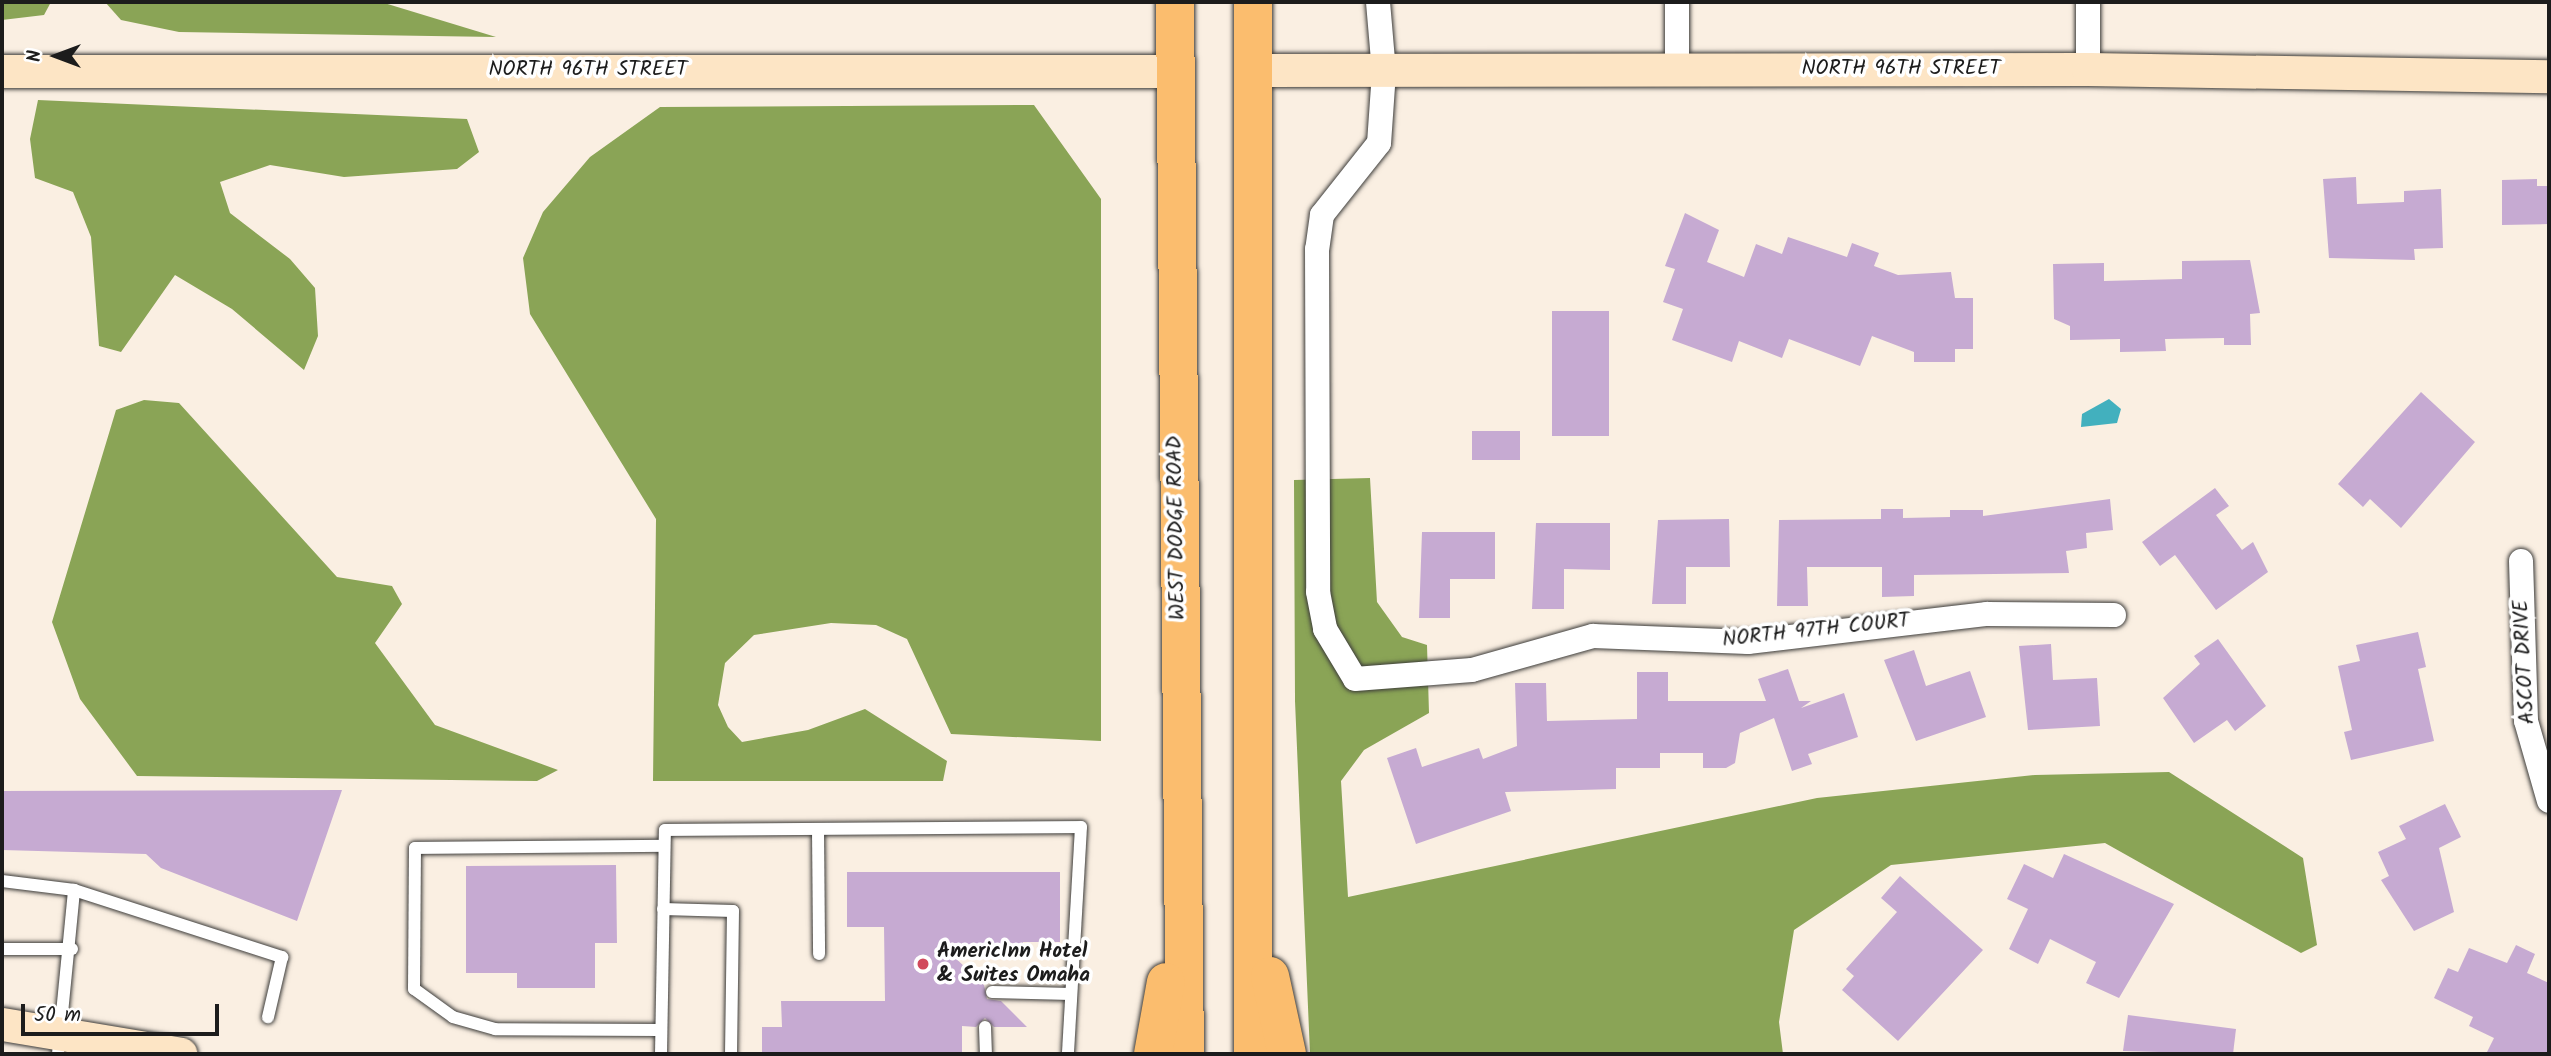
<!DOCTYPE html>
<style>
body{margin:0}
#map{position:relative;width:2551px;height:1056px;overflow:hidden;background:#faefe2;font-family:Kalam,sans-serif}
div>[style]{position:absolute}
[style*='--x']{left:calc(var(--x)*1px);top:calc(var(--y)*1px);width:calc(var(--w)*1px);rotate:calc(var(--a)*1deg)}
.forest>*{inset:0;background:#8aa456}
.water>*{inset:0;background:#42b0be}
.building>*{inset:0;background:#c6aad2;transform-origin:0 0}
.roads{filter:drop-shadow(0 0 2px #3d3c3a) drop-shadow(0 0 2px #3d3c3a)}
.lane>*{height:12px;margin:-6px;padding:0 6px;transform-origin:6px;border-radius:6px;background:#fff}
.street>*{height:24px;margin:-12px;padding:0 12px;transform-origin:12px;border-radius:12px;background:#fff}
.secondary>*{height:33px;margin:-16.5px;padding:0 16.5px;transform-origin:16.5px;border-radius:16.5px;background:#fde5c5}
.highway>*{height:38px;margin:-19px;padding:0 19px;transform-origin:19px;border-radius:19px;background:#fbbd6e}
.dots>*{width:19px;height:19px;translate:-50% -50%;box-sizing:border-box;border:4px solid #fff;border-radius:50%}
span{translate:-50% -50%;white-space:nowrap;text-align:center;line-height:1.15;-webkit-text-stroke:7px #fff;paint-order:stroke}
.street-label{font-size:21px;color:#1c1c1c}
.poi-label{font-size:21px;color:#1c1c1c;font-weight:700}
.left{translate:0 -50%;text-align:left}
.frame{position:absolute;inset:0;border:4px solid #1c1c1c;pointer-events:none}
.north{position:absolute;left:21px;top:21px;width:70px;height:70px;-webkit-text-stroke:5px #fff;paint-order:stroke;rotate:270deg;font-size:19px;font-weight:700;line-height:28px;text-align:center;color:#1c1c1c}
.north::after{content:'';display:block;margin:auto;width:24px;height:32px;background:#1c1c1c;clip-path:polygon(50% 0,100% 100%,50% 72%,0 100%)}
.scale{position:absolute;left:21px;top:1004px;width:198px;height:32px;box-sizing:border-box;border:4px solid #1c1c1c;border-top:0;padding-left:9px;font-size:21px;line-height:24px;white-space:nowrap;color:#1c1c1c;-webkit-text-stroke:5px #fff;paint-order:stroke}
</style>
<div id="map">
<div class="forest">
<div style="clip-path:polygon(2px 2px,51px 2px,44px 15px,2px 20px)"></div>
<div style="clip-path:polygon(105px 2px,381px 2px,496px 37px,179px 32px,121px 20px)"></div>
<div style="clip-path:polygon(38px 100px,467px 119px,479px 152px,457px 169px,344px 177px,270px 165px,220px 182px,230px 213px,290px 259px,315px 288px,318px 336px,304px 370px,232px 309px,175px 275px,121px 352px,99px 346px,91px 237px,73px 192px,35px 178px,30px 139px)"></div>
<div style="clip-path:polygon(1034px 105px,1101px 199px,1101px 741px,951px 734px,907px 639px,876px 625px,831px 623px,754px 635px,725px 663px,718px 705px,728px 727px,742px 742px,808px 730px,865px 709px,947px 761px,943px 781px,653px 781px,656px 519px,530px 314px,523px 258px,543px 212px,590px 157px,660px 107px)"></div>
<div style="clip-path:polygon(144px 400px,179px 403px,337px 577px,392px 586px,402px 604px,375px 643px,435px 725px,558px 770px,537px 781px,137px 776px,80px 699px,52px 622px,116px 410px)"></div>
<div style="clip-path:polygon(1370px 478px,1377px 602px,1402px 637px,1427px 645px,1429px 713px,1364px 750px,1341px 781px,1348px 897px,1817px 798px,2035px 775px,2169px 772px,2303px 858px,2317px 945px,2301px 953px,2105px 843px,1891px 865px,1794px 930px,1779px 1022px,1783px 1054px,1310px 1054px,1295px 701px,1294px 480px)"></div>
</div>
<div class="water">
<div style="clip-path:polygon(2109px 399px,2121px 409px,2117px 423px,2081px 427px,2082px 414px)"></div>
</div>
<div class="building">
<div style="clip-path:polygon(2356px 177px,2357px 204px,2404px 202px,2404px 191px,2441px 189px,2443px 248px,2414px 249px,2415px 260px,2329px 258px,2323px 179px)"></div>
<div style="clip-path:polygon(2537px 179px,2537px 186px,2549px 186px,2549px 224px,2502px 225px,2502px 180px)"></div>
<div style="clip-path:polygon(1685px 213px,1719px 230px,1707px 262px,1744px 277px,1756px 244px,1782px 254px,1788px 237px,1847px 257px,1852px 243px,1879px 253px,1874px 266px,1898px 275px,1951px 272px,1955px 298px,1973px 298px,1973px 349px,1955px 349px,1955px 362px,1914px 362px,1914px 352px,1872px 336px,1860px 366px,1789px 339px,1782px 358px,1739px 341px,1732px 362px,1672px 340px,1683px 309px,1663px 302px,1675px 269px,1665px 266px)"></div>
<div style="clip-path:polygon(2250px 260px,2260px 313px,2250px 314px,2251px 345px,2224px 345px,2224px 338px,2165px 339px,2166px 351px,2120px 352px,2120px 339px,2070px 340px,2070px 326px,2054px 319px,2053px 264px,2104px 263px,2104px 281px,2182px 279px,2182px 261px)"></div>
<div style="left:1552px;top:311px;width:57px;height:125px"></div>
<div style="clip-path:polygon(2421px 392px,2475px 442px,2401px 528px,2370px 499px,2363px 507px,2338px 484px)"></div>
<div style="left:1472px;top:431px;width:48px;height:29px"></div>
<div style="clip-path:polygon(2215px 488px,2229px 506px,2216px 515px,2242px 550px,2253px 542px,2268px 572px,2216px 610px,2175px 555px,2160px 566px,2142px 542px)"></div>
<div style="clip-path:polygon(2110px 499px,2113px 530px,2086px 533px,2087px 548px,2066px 551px,2069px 573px,1914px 575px,1914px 596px,1882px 597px,1882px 567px,1807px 567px,1808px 606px,1777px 606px,1779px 520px,1881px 519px,1881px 509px,1903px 509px,1903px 518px,1950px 517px,1950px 510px,1983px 510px,1983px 516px)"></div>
<div style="clip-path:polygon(1729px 519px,1730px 567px,1686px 567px,1686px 604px,1652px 604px,1658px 520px)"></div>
<div style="clip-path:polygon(1536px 523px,1610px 523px,1610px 570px,1564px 569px,1564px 609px,1532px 609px)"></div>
<div style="clip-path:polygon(1422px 532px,1495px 532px,1495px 579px,1450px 579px,1450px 618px,1419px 618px)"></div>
<div style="clip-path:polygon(2418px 632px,2426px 667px,2418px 669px,2434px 741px,2351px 760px,2344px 732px,2352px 730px,2338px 666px,2360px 661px,2356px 645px)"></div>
<div style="clip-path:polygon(2218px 639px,2266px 706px,2235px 731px,2227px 720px,2194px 743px,2163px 698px,2200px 664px,2194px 656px)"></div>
<div style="clip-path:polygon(2051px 644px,2053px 680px,2097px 678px,2100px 726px,2028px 730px,2019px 646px)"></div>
<div style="clip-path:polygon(1914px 650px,1926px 686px,1970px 671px,1986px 717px,1916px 741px,1884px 660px)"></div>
<div style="clip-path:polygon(1788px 669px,1799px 701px,1811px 701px,1801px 708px,1844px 693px,1858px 737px,1808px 754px,1812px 764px,1792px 771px,1774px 718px,1740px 733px,1735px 763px,1726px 768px,1703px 768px,1703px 753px,1660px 753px,1660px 768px,1616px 768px,1616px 789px,1505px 792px,1511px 811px,1416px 844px,1387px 758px,1416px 748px,1422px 767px,1479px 748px,1483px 759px,1517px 746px,1515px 683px,1546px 683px,1547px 721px,1637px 719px,1637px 672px,1668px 672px,1668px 701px,1766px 701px,1758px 679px)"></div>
<div style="clip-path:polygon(342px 790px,297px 921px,161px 868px,146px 854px,2px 850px,2px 791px)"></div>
<div style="clip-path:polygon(2445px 804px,2461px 837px,2439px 848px,2454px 912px,2414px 931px,2381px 880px,2389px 876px,2378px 852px,2406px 839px,2399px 826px)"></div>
<div style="clip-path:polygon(2064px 854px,2174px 904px,2119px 998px,2086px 983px,2096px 962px,2050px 939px,2038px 964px,2009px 949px,2028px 909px,2007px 899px,2024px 864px,2053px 878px)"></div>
<div style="clip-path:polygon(616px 865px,617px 943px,595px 943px,595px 988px,517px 988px,517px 973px,466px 973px,466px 866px)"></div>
<div style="clip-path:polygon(847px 872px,1060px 872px,1060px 942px,1023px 942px,1023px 952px,949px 952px,984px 985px,987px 999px,1001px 1001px,1027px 1027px,994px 1027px,985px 1018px,976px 1027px,962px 1026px,962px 1054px,762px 1054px,762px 1027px,782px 1027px,781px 1001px,885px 1001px,884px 927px,847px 927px)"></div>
<div style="clip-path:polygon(1900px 876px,1983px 950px,1898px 1041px,1842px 990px,1854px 976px,1846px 969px,1897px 912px,1881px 898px)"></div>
<div style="clip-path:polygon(2516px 945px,2535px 954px,2527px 973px,2549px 983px,2549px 1054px,2486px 1054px,2494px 1038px,2469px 1026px,2473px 1017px,2434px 998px,2448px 968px,2458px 972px,2469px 948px,2507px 963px)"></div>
<div style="clip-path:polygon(2128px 1015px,2236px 1029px,2233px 1054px,2123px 1051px)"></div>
</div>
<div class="roads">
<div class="lane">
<div style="--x:818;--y:829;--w:125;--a:89.5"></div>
<div style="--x:2;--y:881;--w:73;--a:7.1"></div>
<div style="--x:74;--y:890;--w:219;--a:17.9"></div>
<div style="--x:282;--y:957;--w:62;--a:103.1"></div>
<div style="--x:663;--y:909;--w:70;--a:1.6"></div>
<div style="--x:733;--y:911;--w:143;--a:90.8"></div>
<div style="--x:2;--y:949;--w:70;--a:0"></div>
<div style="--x:992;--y:992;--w:79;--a:1.5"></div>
<div style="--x:985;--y:1027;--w:27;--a:88"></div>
<div style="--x:661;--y:1030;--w:166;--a:-179.7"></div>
<div style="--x:495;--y:1029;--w:44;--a:-164.1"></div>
<div style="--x:453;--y:1017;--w:48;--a:-144.3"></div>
<div style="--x:414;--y:989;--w:141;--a:-89.6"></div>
<div style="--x:415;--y:848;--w:249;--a:-0.5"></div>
<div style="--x:58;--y:1054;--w:165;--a:-84.4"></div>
<div style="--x:661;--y:1054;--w:224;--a:-89"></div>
<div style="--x:665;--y:830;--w:416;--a:-0.4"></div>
<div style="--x:1081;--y:827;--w:227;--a:93.3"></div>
</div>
<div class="street">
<div style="--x:1378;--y:2;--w:70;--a:85.1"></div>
<div style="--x:1384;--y:72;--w:71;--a:94"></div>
<div style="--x:1379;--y:143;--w:92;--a:128.4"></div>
<div style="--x:1322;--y:215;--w:34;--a:98"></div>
<div style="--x:1317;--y:249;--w:343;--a:89.8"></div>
<div style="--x:1318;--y:592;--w:38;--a:79"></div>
<div style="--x:1325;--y:629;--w:58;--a:59"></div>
<div style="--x:1355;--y:679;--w:117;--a:-4.4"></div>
<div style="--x:1472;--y:670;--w:126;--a:-15.7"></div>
<div style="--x:1593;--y:636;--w:155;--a:2.2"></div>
<div style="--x:1748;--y:642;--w:241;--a:-6.7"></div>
<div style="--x:1987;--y:614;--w:127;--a:0.5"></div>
<div style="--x:1677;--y:69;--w:67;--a:-90"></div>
<div style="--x:2088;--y:69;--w:67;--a:-90"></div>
<div style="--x:2521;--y:561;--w:160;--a:88.2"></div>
<div style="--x:2526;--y:721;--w:83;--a:74"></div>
</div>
<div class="secondary">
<div style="--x:1252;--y:70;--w:836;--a:-0.07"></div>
<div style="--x:2088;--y:69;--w:461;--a:0.9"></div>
<div style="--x:2;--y:71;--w:1172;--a:0"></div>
<div style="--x:2;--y:1024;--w:181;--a:9.5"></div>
</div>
<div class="highway">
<div style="--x:1175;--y:2;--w:1052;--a:89.46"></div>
<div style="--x:1253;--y:2;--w:1052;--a:90"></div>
<div style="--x:1270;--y:976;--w:80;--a:77.7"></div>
<div style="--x:1153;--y:1054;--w:73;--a:-79.8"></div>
</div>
</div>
<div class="dots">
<div style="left:923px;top:964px;background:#d1495b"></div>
</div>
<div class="street-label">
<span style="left:1901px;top:69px">NORTH 96TH STREET</span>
<span style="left:588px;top:70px">NORTH 96TH STREET</span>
<span style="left:1177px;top:528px;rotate:-91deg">WEST DODGE ROAD</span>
<span style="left:1816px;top:631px;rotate:-6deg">NORTH 97TH COURT</span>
<span style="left:2525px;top:662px;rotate:-93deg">ASCOT DRIVE</span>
</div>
<div class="poi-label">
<span class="left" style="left:937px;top:964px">AmericInn Hotel<br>&amp; Suites Omaha</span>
</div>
<div class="frame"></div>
<div class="north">N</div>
<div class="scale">50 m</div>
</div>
